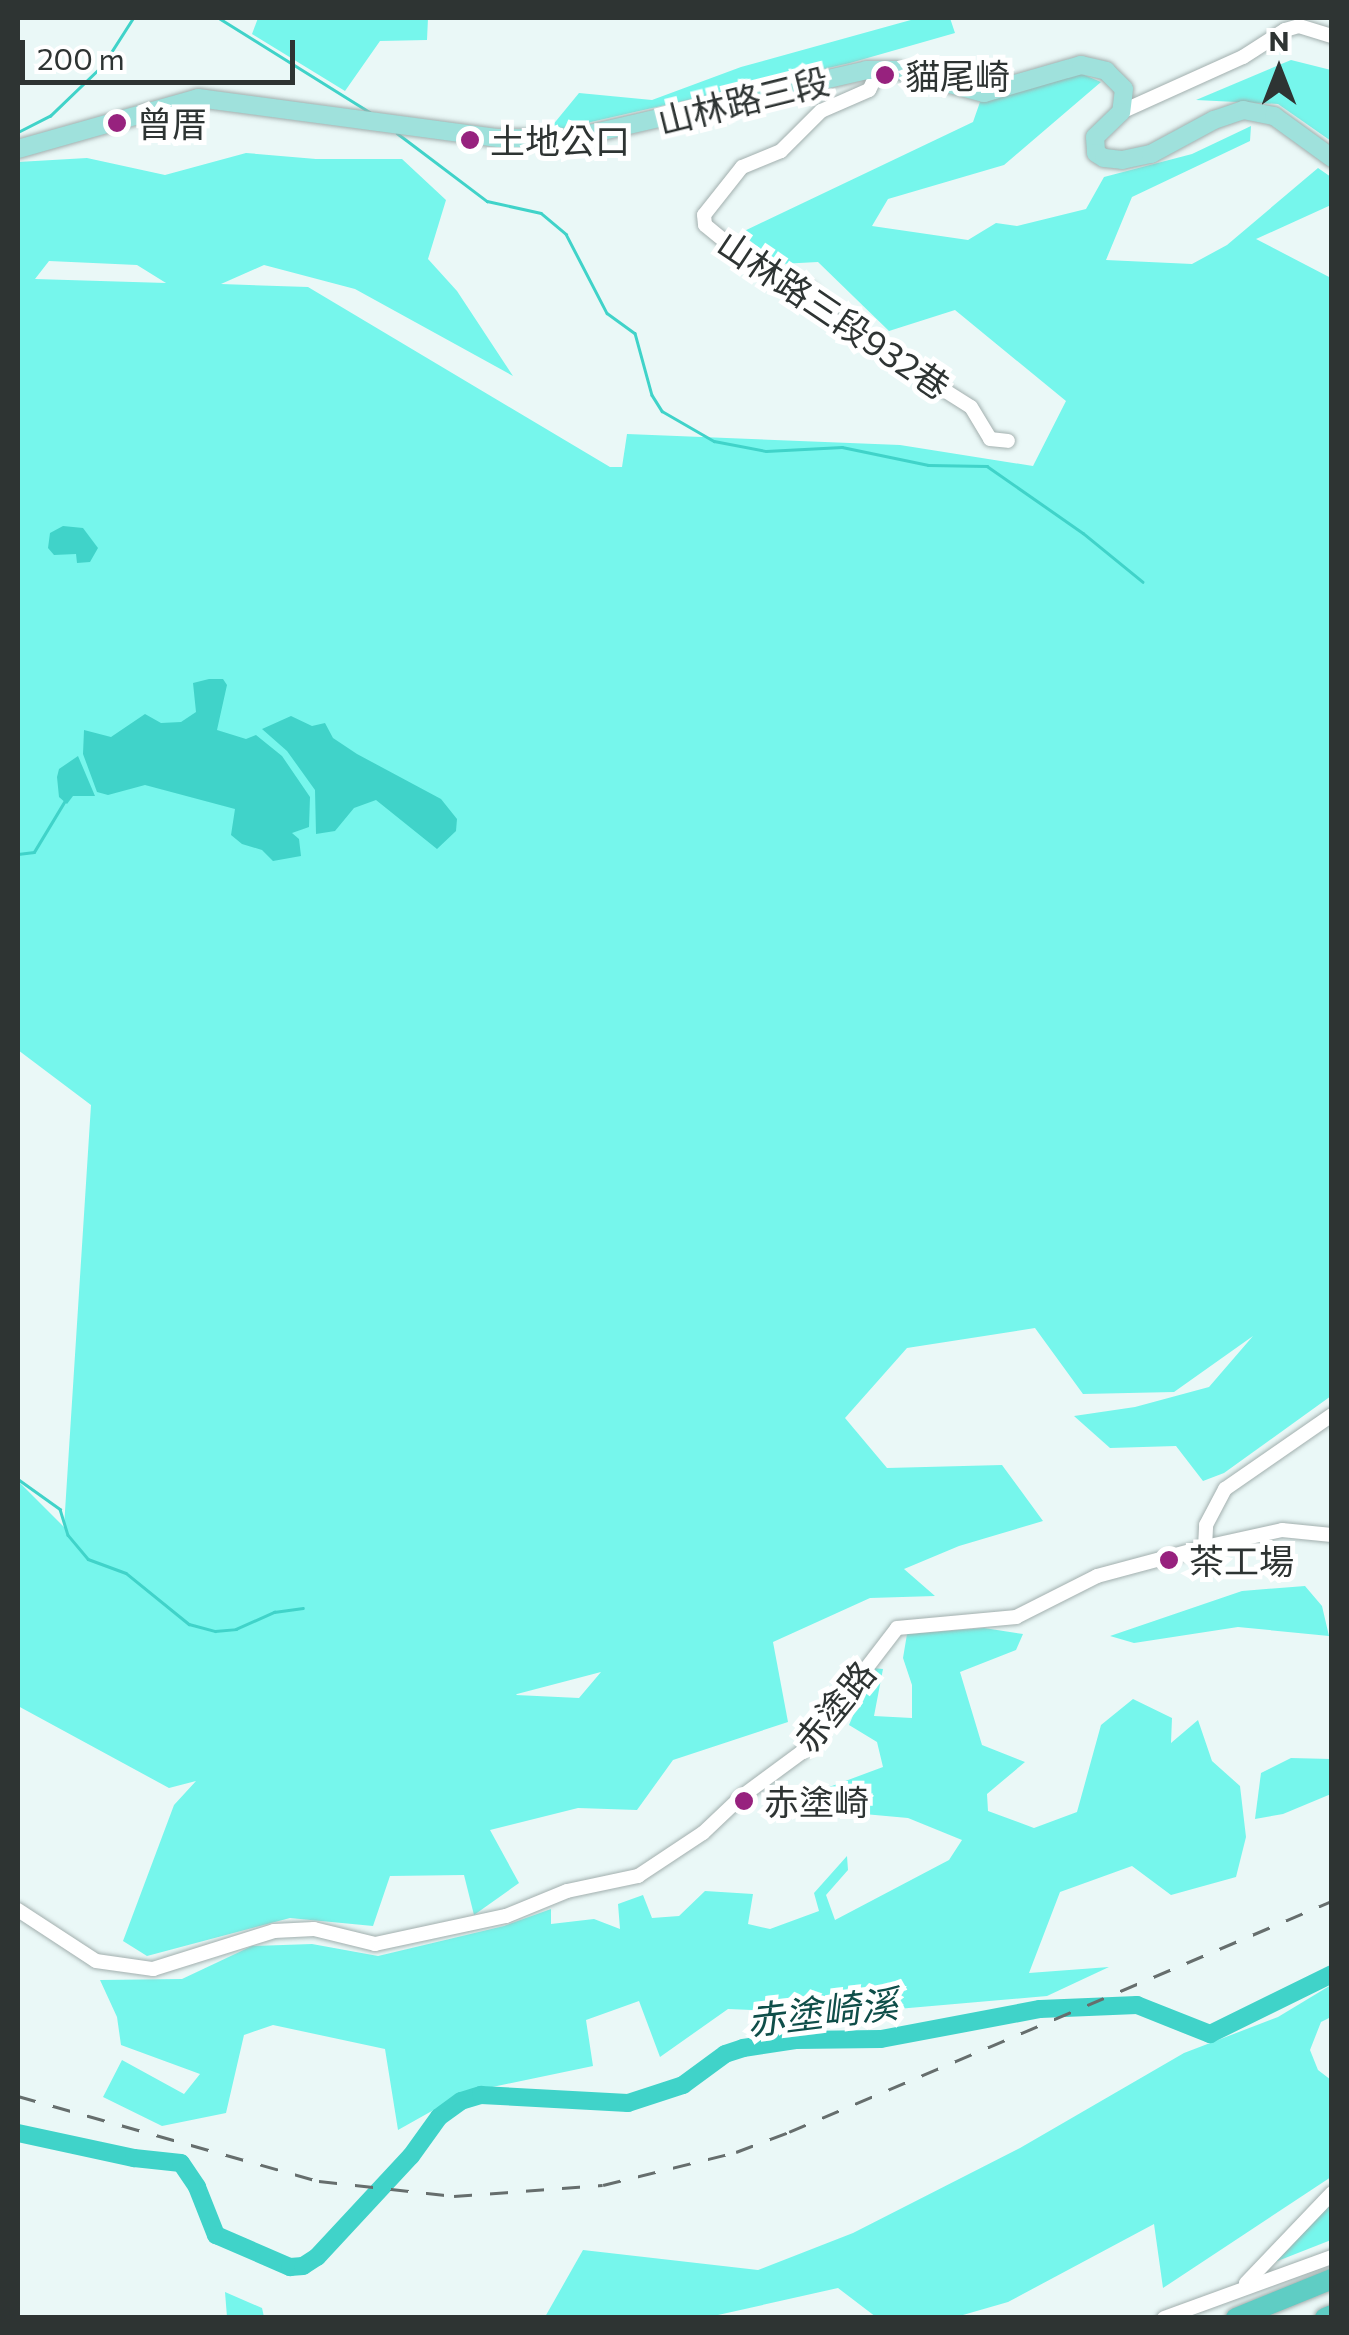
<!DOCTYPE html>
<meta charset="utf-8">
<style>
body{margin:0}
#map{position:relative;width:1349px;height:2335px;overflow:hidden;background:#eaf8f7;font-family:Commissioner,"Noto Sans TC",sans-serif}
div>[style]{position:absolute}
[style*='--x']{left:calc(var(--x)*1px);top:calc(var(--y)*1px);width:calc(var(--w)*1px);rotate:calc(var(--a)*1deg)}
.green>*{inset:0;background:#76f6ec}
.water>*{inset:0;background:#40d3c9}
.stream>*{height:2.5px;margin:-1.25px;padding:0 1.25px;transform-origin:1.25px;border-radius:1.25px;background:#40d3c9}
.river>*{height:18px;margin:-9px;padding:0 9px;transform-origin:9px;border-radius:9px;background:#40d3c9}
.roads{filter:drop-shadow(0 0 2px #a2afae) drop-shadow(0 0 2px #a2afae)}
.minor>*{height:14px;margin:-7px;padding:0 7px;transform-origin:7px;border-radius:7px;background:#fff}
.major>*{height:18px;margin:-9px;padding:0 9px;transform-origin:9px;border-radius:9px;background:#9fe1dc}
.highway>*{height:20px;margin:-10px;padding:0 10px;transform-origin:10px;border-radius:10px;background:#5fcdc4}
.rail>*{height:2.5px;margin-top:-1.25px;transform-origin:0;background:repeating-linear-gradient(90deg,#666e6d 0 18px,transparent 0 36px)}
.dots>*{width:28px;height:28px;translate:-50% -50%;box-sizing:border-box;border:5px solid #fff;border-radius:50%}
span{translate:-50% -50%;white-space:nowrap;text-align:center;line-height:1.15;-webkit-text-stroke:10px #fff;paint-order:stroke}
.poi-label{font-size:35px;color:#2e3433}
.left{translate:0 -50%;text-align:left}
.street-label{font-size:35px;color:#2e3433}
.water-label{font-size:38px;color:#0f4e49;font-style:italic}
.frame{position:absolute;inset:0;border:20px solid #2e3433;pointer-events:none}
.north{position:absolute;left:1229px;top:20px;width:100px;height:100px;-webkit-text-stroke:8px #fff;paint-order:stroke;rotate:0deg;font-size:28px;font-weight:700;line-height:40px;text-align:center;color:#2e3433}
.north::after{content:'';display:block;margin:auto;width:35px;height:45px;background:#2e3433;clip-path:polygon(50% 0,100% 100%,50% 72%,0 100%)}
.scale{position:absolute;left:20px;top:40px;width:275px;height:45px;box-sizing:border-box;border:5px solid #2e3433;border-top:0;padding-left:12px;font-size:30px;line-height:35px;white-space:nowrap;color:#2e3433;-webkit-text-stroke:8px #fff;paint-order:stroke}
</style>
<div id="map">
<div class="green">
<div style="clip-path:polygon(258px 18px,428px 18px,427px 40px,380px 41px,345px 91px,252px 34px)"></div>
<div style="clip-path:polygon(918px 18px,950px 18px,955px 33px,850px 63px,547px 132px,579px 93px,652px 100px,741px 67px)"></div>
<div style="clip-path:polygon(1291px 60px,1331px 70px,1331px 141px,1278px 104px,1196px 100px)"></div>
<div style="clip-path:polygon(evenodd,1077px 72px,1101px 82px,1004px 165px,888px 199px,872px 226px,968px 240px,996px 223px,1017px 226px,1086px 209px,1104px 177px,1192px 154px,1251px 126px,1250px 141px,1132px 197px,1106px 260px,1192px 264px,1227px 245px,1318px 168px,1331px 177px,1331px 205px,1256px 239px,1331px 278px,1331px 1396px,1224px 1473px,1203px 1481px,1176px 1446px,1110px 1448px,1074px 1416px,1135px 1407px,1209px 1387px,1253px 1336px,1174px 1392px,1083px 1394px,1035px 1328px,907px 1348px,845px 1418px,887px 1468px,1002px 1465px,1043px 1521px,959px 1546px,904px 1569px,935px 1596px,870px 1598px,773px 1642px,788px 1722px,673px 1760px,637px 1810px,578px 1808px,490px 1830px,519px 1883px,474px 1915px,464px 1875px,390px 1876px,373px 1926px,290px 1918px,147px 1956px,123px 1941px,174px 1805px,196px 1781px,169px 1788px,18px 1706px,18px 1481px,64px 1527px,91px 1105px,18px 1050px,18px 162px,87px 158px,165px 175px,246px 153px,316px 159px,402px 159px,446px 200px,428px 259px,457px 291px,513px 376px,355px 289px,264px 265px,221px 284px,308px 287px,610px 467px,622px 467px,627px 434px,900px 445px,1033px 466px,1066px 401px,955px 310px,889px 331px,818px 262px,780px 264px,740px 233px,973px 122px,980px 102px,1077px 72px,49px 261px,137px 265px,166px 283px,35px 279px,49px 261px,1077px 72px,601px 1672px,579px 1698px,516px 1695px,517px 1694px,601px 1672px)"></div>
<div style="clip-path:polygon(1305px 1586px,1322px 1606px,1329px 1636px,1238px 1627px,1134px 1643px,1110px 1636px,1242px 1591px)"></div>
<div style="clip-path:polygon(984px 1628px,1023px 1634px,1016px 1650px,960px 1672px,982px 1745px,1025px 1762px,987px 1794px,988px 1811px,1034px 1828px,1077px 1812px,1101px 1725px,1133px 1699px,1172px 1718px,1171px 1743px,1198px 1720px,1212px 1761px,1240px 1786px,1246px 1837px,1236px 1877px,1171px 1895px,1132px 1866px,1060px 1892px,1029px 1973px,1109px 1967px,1047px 1996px,840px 2014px,728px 2009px,660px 2057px,639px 2001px,586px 2020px,593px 2066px,464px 2093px,398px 2130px,385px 2049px,273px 2025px,244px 2035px,226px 2113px,162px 2126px,103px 2097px,122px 2060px,184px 2094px,200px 2074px,121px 2045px,117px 2017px,100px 1980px,182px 1979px,252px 1946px,312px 1944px,378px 1956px,504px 1926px,551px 1909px,551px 1924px,594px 1919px,620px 1929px,618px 1904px,643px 1895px,652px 1918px,679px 1916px,705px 1891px,753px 1894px,748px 1924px,770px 1929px,819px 1911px,814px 1893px,847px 1856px,848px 1870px,826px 1895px,835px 1920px,949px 1860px,962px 1840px,908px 1818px,842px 1812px,799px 1818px,805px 1796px,883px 1767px,877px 1742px,849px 1725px,873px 1668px,883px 1669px,874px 1716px,912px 1718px,912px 1685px,903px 1658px,907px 1634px)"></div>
<div style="clip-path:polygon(1291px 1758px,1331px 1759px,1331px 1794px,1283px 1814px,1255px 1819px,1261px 1773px)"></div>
<div style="clip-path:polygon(1331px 1985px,1331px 2017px,1321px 2022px,1310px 2050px,1318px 2070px,1331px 2080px,1331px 2177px,1163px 2288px,1154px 2224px,1008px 2302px,956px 2317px,876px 2317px,838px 2288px,709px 2317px,545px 2317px,583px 2250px,758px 2270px,853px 2233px,1020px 2148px,1184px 2053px,1278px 2017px)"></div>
<div style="clip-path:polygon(1331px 2203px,1331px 2240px,1275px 2262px)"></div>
<div style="clip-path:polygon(225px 2292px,262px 2308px,264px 2317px,227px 2317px)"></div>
</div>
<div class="water">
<div style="clip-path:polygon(63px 526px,83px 528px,98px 548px,90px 562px,77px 563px,76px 554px,54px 555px,48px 548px,50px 533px)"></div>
<div style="clip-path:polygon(209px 679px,223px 679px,227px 685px,217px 730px,246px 739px,256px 735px,282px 756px,310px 797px,309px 827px,292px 833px,299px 839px,301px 856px,273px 861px,262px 850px,242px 844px,231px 835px,235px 809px,145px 785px,108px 795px,97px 792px,83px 754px,84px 730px,111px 737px,145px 714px,161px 723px,181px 722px,196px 712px,193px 683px)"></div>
<div style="clip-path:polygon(291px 716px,312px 726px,325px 723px,333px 738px,357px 754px,441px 799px,457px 819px,456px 831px,437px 849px,376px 800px,354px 808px,335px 831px,316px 834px,315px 790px,287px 751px,262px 729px)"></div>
<div style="clip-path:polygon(78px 756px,95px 796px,73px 796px,67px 804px,59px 797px,57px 777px,59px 769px)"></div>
</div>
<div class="stream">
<div style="--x:219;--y:18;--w:179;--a:32"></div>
<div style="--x:18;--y:132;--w:36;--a:-27"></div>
<div style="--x:50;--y:116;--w:74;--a:-43.9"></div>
<div style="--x:103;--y:65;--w:56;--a:-57.4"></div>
<div style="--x:397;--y:133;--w:113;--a:37.1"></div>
<div style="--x:487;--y:201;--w:55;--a:12.5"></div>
<div style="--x:541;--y:213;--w:33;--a:40"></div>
<div style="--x:566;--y:234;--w:89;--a:62.6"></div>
<div style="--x:607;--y:313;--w:34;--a:36"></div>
<div style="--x:635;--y:333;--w:64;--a:74.7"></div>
<div style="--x:652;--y:395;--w:19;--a:58"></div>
<div style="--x:662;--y:411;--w:60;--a:30"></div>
<div style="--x:714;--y:441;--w:53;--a:10.9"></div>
<div style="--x:766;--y:451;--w:76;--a:-3"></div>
<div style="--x:842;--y:447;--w:88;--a:11.8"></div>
<div style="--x:928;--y:465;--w:59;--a:1"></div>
<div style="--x:987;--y:466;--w:117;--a:34.9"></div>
<div style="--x:1083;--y:533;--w:77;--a:39.2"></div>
<div style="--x:18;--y:854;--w:16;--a:-7"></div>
<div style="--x:34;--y:852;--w:62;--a:-58.9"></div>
<div style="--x:18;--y:1479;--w:52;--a:35.5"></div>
<div style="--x:60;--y:1509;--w:27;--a:73"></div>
<div style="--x:68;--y:1535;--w:31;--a:50"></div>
<div style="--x:88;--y:1559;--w:40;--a:20.2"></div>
<div style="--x:126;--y:1573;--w:81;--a:39"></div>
<div style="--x:189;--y:1624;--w:27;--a:15"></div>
<div style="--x:215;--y:1631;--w:21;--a:-5"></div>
<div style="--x:236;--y:1629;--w:42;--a:-24.1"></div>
<div style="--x:274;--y:1612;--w:29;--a:-8"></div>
</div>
<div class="river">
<div style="--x:18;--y:2133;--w:119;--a:12.2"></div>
<div style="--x:134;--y:2158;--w:47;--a:6.1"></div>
<div style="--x:181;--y:2163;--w:29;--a:56"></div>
<div style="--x:197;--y:2187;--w:52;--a:68.4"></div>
<div style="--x:216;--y:2235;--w:81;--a:23.4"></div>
<div style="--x:290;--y:2267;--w:13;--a:-4"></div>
<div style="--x:303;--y:2266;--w:17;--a:-33"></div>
<div style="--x:317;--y:2257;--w:138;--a:-47.1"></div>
<div style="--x:411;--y:2156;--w:48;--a:-54.3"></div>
<div style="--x:439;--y:2117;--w:27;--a:-36"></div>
<div style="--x:461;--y:2101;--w:21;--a:-17"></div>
<div style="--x:481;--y:2095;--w:147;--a:3.1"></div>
<div style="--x:628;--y:2103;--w:58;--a:-18.1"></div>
<div style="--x:683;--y:2085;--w:52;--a:-36.4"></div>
<div style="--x:725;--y:2054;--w:19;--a:-18"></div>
<div style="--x:743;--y:2048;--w:53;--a:-8.7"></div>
<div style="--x:795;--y:2040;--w:86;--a:-0.7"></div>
<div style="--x:881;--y:2039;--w:162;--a:-10.7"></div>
<div style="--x:1040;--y:2009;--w:97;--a:-2.4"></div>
<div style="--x:1137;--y:2005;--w:79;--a:21.7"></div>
<div style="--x:1210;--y:2034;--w:136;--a:-26.2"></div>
</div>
<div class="roads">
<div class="minor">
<div style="--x:879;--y:69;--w:23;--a:115"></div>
<div style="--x:869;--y:90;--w:52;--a:156.4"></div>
<div style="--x:821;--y:111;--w:57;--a:135"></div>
<div style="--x:781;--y:151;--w:42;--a:157.7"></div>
<div style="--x:742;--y:167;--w:61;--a:128.4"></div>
<div style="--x:704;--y:215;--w:10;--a:84"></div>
<div style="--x:705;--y:225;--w:57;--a:39.3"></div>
<div style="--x:749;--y:261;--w:68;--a:25.1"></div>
<div style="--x:811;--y:290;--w:31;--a:58"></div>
<div style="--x:827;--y:316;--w:170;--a:32.3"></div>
<div style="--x:971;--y:407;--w:37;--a:59"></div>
<div style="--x:990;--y:439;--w:18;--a:6"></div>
<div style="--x:1121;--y:112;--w:134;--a:-24.3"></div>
<div style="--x:1243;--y:57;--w:50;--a:-32.7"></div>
<div style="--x:1285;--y:30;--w:15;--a:-16"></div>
<div style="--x:1299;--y:26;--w:34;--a:17"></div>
<div style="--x:1205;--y:1547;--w:22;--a:-87"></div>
<div style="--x:1206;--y:1525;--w:41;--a:-62.2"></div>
<div style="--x:1225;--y:1489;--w:130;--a:-34.7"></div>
<div style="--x:18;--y:1910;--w:93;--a:33.2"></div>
<div style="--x:96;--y:1961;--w:58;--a:8"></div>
<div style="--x:153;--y:1969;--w:127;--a:-17.4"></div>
<div style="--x:274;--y:1931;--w:40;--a:-2.9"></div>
<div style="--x:314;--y:1929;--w:63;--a:13.8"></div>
<div style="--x:375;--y:1944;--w:134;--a:-12.1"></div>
<div style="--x:506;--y:1916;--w:66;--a:-22.3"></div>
<div style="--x:567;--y:1891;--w:73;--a:-11.9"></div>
<div style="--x:638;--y:1876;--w:78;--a:-33.5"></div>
<div style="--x:703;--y:1833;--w:52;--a:-43.5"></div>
<div style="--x:741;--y:1797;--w:76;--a:-36.4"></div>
<div style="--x:802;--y:1752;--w:156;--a:-52.5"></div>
<div style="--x:897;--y:1628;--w:120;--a:-5.3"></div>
<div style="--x:1016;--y:1617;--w:91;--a:-26.8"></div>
<div style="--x:1097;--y:1576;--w:112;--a:-15"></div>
<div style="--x:1205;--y:1547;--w:79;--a:-12.4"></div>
<div style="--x:1282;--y:1530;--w:50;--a:5.7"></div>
<div style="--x:1246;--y:2283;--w:124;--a:-46.3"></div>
<div style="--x:1164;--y:2318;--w:179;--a:-20"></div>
</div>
<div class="major">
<div style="--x:18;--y:149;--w:187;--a:-15.8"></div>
<div style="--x:198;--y:98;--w:303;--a:7.6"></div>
<div style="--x:498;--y:138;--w:70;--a:0.8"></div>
<div style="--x:568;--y:139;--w:306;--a:-13"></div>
<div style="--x:866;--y:70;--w:31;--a:0"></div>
<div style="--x:897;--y:70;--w:90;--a:14.8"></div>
<div style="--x:984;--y:93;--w:101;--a:-16.1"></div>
<div style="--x:1081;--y:65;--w:26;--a:13"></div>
<div style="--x:1106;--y:71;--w:25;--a:45"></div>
<div style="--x:1124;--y:89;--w:23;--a:97"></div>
<div style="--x:1121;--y:112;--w:36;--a:136"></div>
<div style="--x:1095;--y:137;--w:16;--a:86"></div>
<div style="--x:1096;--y:153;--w:9;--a:32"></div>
<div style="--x:1104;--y:158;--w:18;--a:6"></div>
<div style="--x:1122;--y:160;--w:30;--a:-12"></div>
<div style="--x:1151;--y:154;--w:72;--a:-28.4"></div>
<div style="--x:1214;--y:120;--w:31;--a:-19"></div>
<div style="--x:1243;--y:110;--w:32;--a:11"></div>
<div style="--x:1274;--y:116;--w:72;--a:35.9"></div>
</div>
<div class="highway">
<div style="--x:1236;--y:2318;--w:104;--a:-22.1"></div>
<div style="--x:1325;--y:2318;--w:8;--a:-23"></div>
</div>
</div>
<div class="rail">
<div style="--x:18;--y:2096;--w:313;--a:15.8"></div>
<div style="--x:319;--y:2181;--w:136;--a:6.3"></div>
<div style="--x:454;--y:2196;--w:149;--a:-4.2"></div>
<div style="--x:603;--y:2185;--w:137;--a:-13.9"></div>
<div style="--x:736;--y:2152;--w:57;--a:-20.7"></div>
<div style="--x:789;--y:2132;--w:590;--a:-23.05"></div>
</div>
<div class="dots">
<div style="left:885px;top:75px;background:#97227e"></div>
<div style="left:117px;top:123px;background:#97227e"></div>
<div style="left:470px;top:140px;background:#97227e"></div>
<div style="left:1169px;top:1560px;background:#97227e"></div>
<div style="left:744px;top:1801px;background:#97227e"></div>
</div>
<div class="poi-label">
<span class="left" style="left:905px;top:75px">貓尾崎</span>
<span class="left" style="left:137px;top:123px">曾厝</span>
<span class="left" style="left:490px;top:140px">土地公口</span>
<span class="left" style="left:1189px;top:1560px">茶工場</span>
<span class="left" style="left:764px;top:1801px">赤塗崎</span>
</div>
<div class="street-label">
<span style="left:743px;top:100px;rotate:-14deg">山林路三段</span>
<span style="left:834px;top:314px;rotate:34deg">山林路三段932巷</span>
<span style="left:834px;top:1706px;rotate:-51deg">赤塗路</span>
</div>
<div class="water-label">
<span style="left:822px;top:2011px;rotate:-7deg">赤塗崎溪</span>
</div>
<div class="frame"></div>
<div class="north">N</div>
<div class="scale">200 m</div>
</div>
